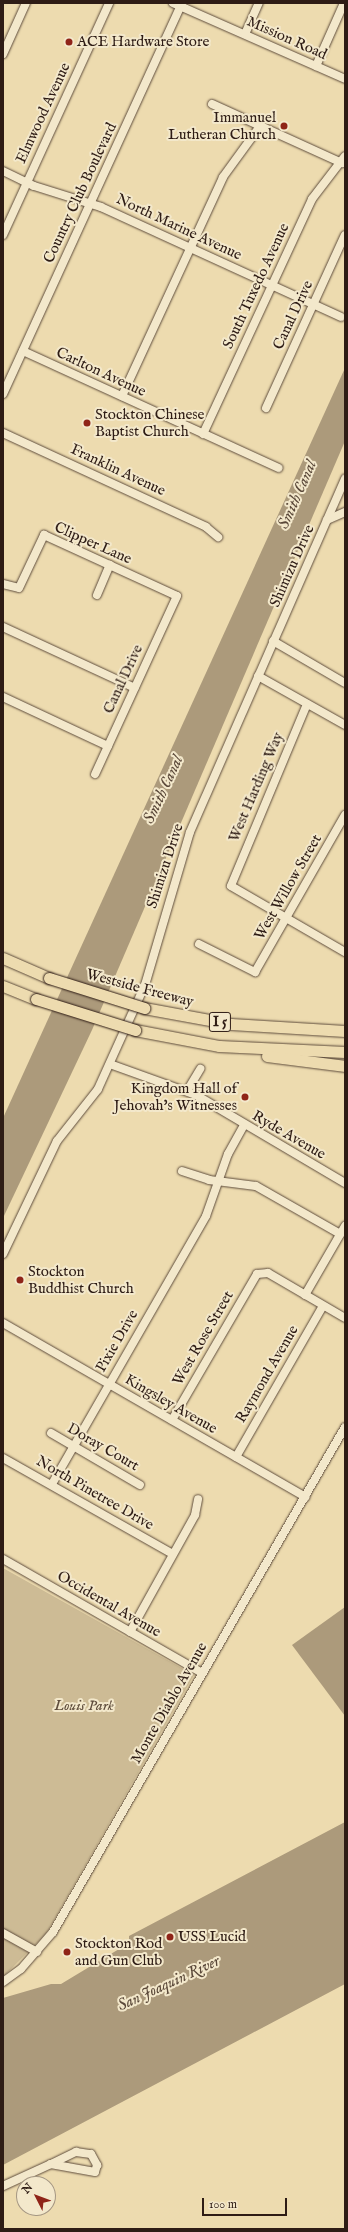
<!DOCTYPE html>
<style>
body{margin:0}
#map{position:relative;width:348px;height:2232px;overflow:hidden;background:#eddbaf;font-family:"IM FELL English",serif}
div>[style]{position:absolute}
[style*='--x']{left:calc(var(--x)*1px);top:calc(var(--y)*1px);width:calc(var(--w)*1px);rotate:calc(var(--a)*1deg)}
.green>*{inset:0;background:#cdbb95}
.water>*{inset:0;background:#ac9a7b}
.roads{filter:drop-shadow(0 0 1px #5e4c3c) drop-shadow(0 0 1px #5e4c3c)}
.minor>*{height:8px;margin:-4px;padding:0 4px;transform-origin:4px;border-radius:4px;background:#f3e8cb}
.highway>*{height:11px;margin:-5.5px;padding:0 5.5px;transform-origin:5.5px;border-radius:5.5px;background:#eddbaf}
.bridges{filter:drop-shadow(0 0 1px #2e1c15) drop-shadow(0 0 1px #2e1c15)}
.highway-bridge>*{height:11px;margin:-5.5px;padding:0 5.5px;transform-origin:5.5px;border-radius:5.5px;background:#eddbaf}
.dots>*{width:11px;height:11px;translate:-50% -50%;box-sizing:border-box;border:2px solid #f3e8cb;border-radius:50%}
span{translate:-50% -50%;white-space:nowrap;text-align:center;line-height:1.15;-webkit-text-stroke:4px #f3e8cb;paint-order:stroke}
.shield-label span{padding:1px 3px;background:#f3e8cb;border:1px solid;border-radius:3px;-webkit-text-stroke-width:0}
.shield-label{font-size:14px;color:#2e1c15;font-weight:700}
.street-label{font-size:15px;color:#2e1c15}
.poi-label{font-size:15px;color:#2e1c15}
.left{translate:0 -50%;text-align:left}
.right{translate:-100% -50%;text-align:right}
.park-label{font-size:15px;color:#5e4c3b;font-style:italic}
.water-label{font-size:16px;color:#5a4839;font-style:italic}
.frame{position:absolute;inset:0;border:4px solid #2e1c15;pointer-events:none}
.north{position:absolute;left:16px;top:2176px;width:40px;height:40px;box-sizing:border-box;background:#f3e8cb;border:1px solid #a49682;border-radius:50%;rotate:312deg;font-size:11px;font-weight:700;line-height:16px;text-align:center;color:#2e1c15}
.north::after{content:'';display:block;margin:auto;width:14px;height:18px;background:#8f2418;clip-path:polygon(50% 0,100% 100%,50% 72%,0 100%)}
.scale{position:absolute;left:202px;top:2198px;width:85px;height:18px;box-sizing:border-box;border:2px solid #2e1c15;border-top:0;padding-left:5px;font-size:12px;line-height:14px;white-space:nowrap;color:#2e1c15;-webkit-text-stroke:3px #f3e8cb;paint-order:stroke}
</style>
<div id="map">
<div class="green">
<div style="clip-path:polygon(3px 1568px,194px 1675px,46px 1934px,3px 1977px)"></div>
</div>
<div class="water">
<div style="clip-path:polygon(345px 368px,345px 441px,92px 1030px,3px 1218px,3px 1118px)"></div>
<div style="clip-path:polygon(345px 1607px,345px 1716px,292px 1645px)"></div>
<div style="clip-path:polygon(345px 1822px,345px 1984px,3px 2165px,3px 1998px,51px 1984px,61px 1984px,129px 1943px,129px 1936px)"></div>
</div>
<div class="roads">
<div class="minor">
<div style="--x:173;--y:3;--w:188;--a:23.8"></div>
<div style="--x:245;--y:34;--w:34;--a:-66"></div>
<div style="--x:3;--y:54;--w:56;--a:-65.7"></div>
<div style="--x:316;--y:66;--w:69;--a:-66"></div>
<div style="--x:212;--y:104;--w:143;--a:24.4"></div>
<div style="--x:3;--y:171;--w:34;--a:26"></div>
<div style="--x:34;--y:186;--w:70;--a:17.4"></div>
<div style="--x:101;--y:207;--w:264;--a:24.6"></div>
<div style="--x:3;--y:235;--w:255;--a:-65.4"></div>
<div style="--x:23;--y:351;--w:281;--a:24.6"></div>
<div style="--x:3;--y:394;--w:430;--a:-65.4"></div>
<div style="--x:122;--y:396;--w:241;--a:-65.2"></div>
<div style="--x:223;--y:177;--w:63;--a:-54"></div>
<div style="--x:266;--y:408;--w:190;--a:-65.5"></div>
<div style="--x:3;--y:433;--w:224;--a:24.8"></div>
<div style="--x:206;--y:527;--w:16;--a:40"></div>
<div style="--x:203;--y:434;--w:259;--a:-65.1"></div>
<div style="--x:312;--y:199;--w:54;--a:-52.5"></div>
<div style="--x:327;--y:520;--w:20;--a:-24"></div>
<div style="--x:3;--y:584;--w:16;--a:14"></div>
<div style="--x:19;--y:588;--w:59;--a:-64.7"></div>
<div style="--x:44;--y:535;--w:146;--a:24.6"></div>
<div style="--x:177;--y:596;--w:196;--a:114.7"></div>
<div style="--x:97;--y:595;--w:33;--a:-67"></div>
<div style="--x:3;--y:627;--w:145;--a:24.8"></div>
<div style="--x:273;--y:641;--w:83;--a:30.3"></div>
<div style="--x:258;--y:676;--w:100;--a:29.4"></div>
<div style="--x:3;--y:697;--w:116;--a:25"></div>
<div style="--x:307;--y:704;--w:197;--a:112.7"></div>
<div style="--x:231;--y:886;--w:132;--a:30.1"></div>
<div style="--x:199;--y:944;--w:63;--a:26.6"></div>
<div style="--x:255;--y:972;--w:181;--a:-60.2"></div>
<div style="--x:110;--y:1064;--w:91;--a:19.8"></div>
<div style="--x:196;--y:1095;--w:173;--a:30.6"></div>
<div style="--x:187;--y:1091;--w:26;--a:-59"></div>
<div style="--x:182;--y:1171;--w:28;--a:18"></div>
<div style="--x:209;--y:1180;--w:47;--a:7.3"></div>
<div style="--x:256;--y:1186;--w:97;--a:29.7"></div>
<div style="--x:3;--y:1254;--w:125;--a:-64.5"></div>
<div style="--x:57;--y:1141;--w:66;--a:-51.7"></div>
<div style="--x:98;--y:1089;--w:114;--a:-65.7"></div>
<div style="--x:145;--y:985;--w:159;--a:-73.6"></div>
<div style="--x:190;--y:832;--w:386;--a:-66.3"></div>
<div style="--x:305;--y:1295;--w:80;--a:-59.9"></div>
<div style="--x:3;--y:1323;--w:349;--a:29.9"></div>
<div style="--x:172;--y:1420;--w:169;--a:-59.8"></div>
<div style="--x:257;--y:1274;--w:11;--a:-5"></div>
<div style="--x:268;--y:1273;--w:89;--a:30.3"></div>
<div style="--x:51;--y:1433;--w:103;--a:30.3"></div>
<div style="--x:236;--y:1457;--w:174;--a:-60.1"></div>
<div style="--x:3;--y:1458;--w:195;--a:29.5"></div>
<div style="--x:52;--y:1484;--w:309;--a:-60.1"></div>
<div style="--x:206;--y:1216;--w:66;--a:-70.5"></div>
<div style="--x:228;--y:1154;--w:33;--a:-61"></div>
<div style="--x:3;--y:1559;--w:229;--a:29.8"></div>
<div style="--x:130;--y:1632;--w:134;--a:-60.9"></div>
<div style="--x:195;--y:1515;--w:16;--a:-79"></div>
<div style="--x:3;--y:1933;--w:39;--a:29"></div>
<div style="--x:3;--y:1982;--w:22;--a:-36"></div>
<div style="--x:21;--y:1969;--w:49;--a:-49.1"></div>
<div style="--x:53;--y:1932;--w:583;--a:-59.96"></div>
<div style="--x:76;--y:2152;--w:15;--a:8"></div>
<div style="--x:91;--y:2154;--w:13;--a:61"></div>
<div style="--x:97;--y:2165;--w:7;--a:106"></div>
<div style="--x:95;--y:2172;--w:45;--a:-169.7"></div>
<div style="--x:51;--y:2164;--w:28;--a:-26"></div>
<div style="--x:3;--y:2186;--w:53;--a:-24.6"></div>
</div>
<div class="highway">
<div style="--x:3;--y:958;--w:50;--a:23.5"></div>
<div style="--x:3;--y:986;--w:35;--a:22"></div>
<div style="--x:144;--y:1008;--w:88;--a:10.4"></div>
<div style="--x:231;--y:1024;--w:114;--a:3.5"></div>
<div style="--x:135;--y:1030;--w:86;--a:10.8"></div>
<div style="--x:219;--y:1046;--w:126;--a:2.7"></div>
<div style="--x:267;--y:1056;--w:79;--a:7.3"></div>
</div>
</div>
<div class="bridges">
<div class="highway-bridge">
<div style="--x:49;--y:978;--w:100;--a:17.5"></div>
<div style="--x:36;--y:999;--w:104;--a:17.4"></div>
</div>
</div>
<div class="dots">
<div style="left:69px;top:42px;background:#8f2418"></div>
<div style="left:284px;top:126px;background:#8f2418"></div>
<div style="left:87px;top:423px;background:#8f2418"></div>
<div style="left:245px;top:1097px;background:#8f2418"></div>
<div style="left:20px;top:1280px;background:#8f2418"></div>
<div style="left:170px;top:1937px;background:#8f2418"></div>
<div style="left:67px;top:1952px;background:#8f2418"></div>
</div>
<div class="shield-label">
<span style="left:220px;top:1022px">I 5</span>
</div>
<div class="street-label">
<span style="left:287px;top:38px;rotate:24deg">Mission Road</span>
<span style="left:43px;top:113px;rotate:-65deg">Elmwood Avenue</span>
<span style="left:80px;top:193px;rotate:-65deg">Country Club Boulevard</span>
<span style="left:179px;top:227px;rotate:25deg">North Marine Avenue</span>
<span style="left:256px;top:286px;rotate:-65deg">South Tuxedo Avenue</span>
<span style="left:293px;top:315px;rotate:-65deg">Canal Drive</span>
<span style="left:101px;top:372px;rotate:25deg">Carlton Avenue</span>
<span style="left:118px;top:470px;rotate:25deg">Franklin Avenue</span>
<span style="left:93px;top:543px;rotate:24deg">Clipper Lane</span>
<span style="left:292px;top:566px;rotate:-66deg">Shimizu Drive</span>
<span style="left:123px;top:679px;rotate:-65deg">Canal Drive</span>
<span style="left:256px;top:787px;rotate:-67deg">West Harding Way</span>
<span style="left:165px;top:866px;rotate:-72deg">Shimizu Drive</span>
<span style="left:288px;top:887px;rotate:-60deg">West Willow Street</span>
<span style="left:140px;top:988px;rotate:15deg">Westside Freeway</span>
<span style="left:289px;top:1135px;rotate:30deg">Ryde Avenue</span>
<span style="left:203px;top:1338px;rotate:-60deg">West Rose Street</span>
<span style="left:117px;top:1341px;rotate:-60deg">Pixie Drive</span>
<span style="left:267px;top:1374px;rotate:-60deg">Raymond Avenue</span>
<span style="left:171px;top:1404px;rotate:30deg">Kingsley Avenue</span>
<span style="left:103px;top:1447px;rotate:30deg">Doray Court</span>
<span style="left:95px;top:1493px;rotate:30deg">North Pinetree Drive</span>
<span style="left:109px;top:1604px;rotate:30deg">Occidental Avenue</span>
<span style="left:169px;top:1703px;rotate:-60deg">Monte Diablo Avenue</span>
</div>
<div class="poi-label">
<span class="left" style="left:77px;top:42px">ACE Hardware Store</span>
<span class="right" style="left:276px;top:126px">Immanuel<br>Lutheran Church</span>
<span class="left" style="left:95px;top:423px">Stockton Chinese<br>Baptist Church</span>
<span class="right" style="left:237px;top:1097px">Kingdom Hall of<br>Jehovah's Witnesses</span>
<span class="left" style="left:28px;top:1280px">Stockton<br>Buddhist Church</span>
<span class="left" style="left:178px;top:1937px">USS Lucid</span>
<span class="left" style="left:75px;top:1952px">Stockton Rod<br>and Gun Club</span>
</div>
<div class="park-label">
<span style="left:84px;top:1706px">Louis Park</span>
</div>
<div class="water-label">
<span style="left:298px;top:495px;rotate:-66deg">Smith Canal</span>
<span style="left:164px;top:790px;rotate:-65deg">Smith Canal</span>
<span style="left:169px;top:1984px;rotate:-25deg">San Joaquin River</span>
</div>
<div class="frame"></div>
<div class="north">N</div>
<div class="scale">100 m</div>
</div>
